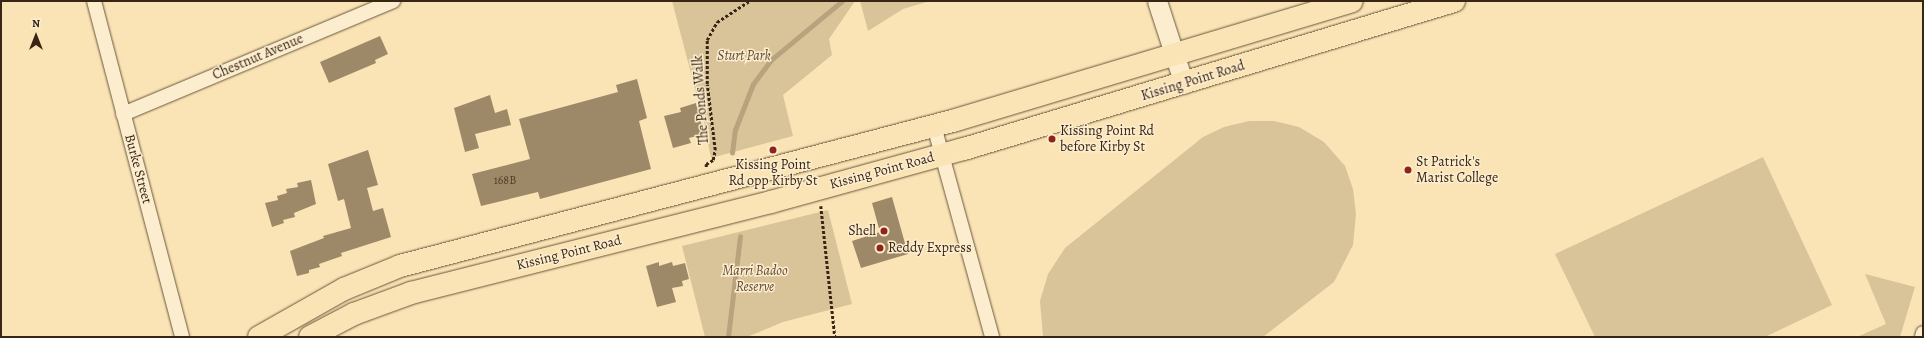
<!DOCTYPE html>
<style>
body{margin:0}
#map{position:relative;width:1924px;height:338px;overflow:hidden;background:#fae4b5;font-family:Alegreya,serif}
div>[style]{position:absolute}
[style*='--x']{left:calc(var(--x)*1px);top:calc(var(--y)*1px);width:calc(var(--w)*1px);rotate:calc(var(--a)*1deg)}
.green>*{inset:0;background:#d9c49a}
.stream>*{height:4.5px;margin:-2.25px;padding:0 2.25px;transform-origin:2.25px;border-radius:2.25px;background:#b8a37e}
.building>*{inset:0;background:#9d8868}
.path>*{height:2.5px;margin-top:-1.25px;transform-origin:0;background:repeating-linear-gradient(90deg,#392514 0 3px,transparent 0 5px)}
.roads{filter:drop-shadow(0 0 1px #69553c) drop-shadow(0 0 1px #69553c)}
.street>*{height:14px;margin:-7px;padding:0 7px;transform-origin:7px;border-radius:7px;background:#fcedcf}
.secondary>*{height:19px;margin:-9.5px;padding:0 9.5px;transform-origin:9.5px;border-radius:9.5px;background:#fcedcf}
.primary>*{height:22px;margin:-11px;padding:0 11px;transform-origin:11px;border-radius:11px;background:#fae4b5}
.dots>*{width:11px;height:11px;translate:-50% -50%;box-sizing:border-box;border:2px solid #fcedcf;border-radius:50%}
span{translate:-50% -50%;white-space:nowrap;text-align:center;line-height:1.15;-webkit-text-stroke:3px #fcedcf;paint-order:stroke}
.number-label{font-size:12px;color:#523e29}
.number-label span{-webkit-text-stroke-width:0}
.park-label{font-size:14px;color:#614d36;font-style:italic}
.street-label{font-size:14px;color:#392514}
.poi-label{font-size:14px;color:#392514}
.left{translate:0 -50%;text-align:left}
.right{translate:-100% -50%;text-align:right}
.frame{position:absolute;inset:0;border:2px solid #392514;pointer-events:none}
.north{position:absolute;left:16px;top:16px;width:40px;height:40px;-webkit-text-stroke:3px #fcedcf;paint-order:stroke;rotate:0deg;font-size:11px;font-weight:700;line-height:16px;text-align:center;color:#392514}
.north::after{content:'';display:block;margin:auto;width:14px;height:18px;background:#392514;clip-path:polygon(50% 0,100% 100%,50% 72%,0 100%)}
</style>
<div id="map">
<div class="green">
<div style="clip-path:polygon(672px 1px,855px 1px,829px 39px,832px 55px,783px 95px,793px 136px,711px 158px,704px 123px)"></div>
<div style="clip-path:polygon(860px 1px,930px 1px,903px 9px,868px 31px)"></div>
<div style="clip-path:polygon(1249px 121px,1274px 121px,1299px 127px,1324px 142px,1345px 166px,1353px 189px,1356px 214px,1353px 245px,1334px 282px,1263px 337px,1043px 337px,1040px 301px,1048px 274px,1065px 248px,1203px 137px,1224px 127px)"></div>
<div style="clip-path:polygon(1763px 157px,1832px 305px,1765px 337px,1595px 337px,1555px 254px)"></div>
<div style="clip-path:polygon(828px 210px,852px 304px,783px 322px,747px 337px,705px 337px,682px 246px)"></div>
<div style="clip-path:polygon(1865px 274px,1915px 287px,1900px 337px,1857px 337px,1886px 324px)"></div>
</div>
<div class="stream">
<div style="--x:732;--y:153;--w:23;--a:-83"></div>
<div style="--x:735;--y:130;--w:49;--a:-68.6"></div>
<div style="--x:753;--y:84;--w:30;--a:-53"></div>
<div style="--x:771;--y:60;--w:92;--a:-39.7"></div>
<div style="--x:728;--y:337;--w:101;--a:-83.2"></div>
</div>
<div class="building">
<div style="clip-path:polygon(380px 36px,388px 54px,375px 60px,376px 63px,329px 83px,320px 62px)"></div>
<div style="clip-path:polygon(637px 79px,647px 118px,639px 121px,651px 169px,540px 199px,538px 192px,481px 206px,472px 174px,530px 159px,519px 119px,618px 92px,616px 85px)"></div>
<div style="clip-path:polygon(490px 95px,495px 113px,507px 109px,511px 125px,475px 134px,479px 148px,465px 152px,454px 108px)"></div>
<div style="clip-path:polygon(696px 103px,704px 134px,689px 138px,691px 143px,673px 148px,664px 116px,681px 112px,680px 108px)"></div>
<div style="clip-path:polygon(368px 150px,378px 185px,367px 188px,373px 211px,383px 208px,391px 237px,341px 253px,342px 256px,319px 264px,320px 267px,309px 270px,309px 273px,297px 276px,290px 251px,324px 238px,323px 236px,351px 228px,344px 199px,338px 201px,328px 164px)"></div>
<div style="clip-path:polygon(311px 180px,316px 204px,294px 213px,295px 217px,283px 220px,284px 223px,272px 227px,265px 203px,278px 200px,277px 196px,287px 193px,286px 189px,298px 187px,297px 183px)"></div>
<div style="clip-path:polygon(892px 197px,908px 254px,861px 268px,852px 241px,880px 232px,872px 203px)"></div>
<div style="clip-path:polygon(659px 262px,659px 266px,672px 262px,673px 266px,685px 263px,689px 279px,682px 281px,683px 286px,672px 288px,676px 302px,657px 307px,646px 266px)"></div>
</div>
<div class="path">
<div style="--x:706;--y:167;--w:3;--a:-90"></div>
<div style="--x:706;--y:164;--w:8;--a:-30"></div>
<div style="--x:713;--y:160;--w:10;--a:-79"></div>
<div style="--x:715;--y:150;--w:66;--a:-96.9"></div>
<div style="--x:707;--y:84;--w:44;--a:-90"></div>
<div style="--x:707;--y:40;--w:21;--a:-61"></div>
<div style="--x:717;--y:22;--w:38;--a:-33"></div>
<div style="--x:821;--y:206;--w:132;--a:83.9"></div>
</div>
<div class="roads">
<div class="street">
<div style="--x:94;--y:1;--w:347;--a:75.3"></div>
<div style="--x:123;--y:114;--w:293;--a:-22.7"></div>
<div style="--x:934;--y:126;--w:219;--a:74.6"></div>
<div style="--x:1922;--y:337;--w:4;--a:-76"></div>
</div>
<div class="secondary">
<div style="--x:1157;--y:1;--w:87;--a:72"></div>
</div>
<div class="primary">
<div style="--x:259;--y:337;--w:98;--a:-29.5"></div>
<div style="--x:344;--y:289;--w:61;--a:-22.3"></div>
<div style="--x:400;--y:266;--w:575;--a:-14.71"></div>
<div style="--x:956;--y:120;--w:413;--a:-16.7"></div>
<div style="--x:310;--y:337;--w:50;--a:-27.6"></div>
<div style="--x:354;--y:314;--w:61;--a:-20.2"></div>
<div style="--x:411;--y:293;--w:371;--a:-14.2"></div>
<div style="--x:771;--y:202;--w:200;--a:-15.4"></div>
<div style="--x:964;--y:149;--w:512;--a:-16.81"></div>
</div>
</div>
<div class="dots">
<div style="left:1052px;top:139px;background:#8f2418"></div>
<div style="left:773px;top:150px;background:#8f2418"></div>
<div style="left:1408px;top:170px;background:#8f2418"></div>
<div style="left:884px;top:231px;background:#8f2418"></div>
<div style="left:880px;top:248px;background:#8f2418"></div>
</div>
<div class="number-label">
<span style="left:505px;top:181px">168B</span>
</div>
<div class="park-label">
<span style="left:744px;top:56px">Sturt Park</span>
<span style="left:755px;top:279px">Marri Badoo<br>Reserve</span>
</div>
<div class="street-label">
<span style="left:258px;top:57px;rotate:-23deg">Chestnut Avenue</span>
<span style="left:1193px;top:81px;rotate:-17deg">Kissing Point Road</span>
<span style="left:701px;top:100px;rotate:-94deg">The Ponds Walk</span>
<span style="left:138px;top:169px;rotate:75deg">Burke Street</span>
<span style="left:882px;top:171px;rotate:-15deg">Kissing Point Road</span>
<span style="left:569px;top:253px;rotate:-14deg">Kissing Point Road</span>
</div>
<div class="poi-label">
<span class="left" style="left:1060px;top:139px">Kissing Point Rd<br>before Kirby St</span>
<span class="left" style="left:1416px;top:170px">St Patrick's<br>Marist College</span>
<span style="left:773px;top:173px">Kissing Point<br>Rd opp Kirby St</span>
<span class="right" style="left:876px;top:231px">Shell</span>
<span class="left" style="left:888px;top:248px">Reddy Express</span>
</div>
<div class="frame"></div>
<div class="north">N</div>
</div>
